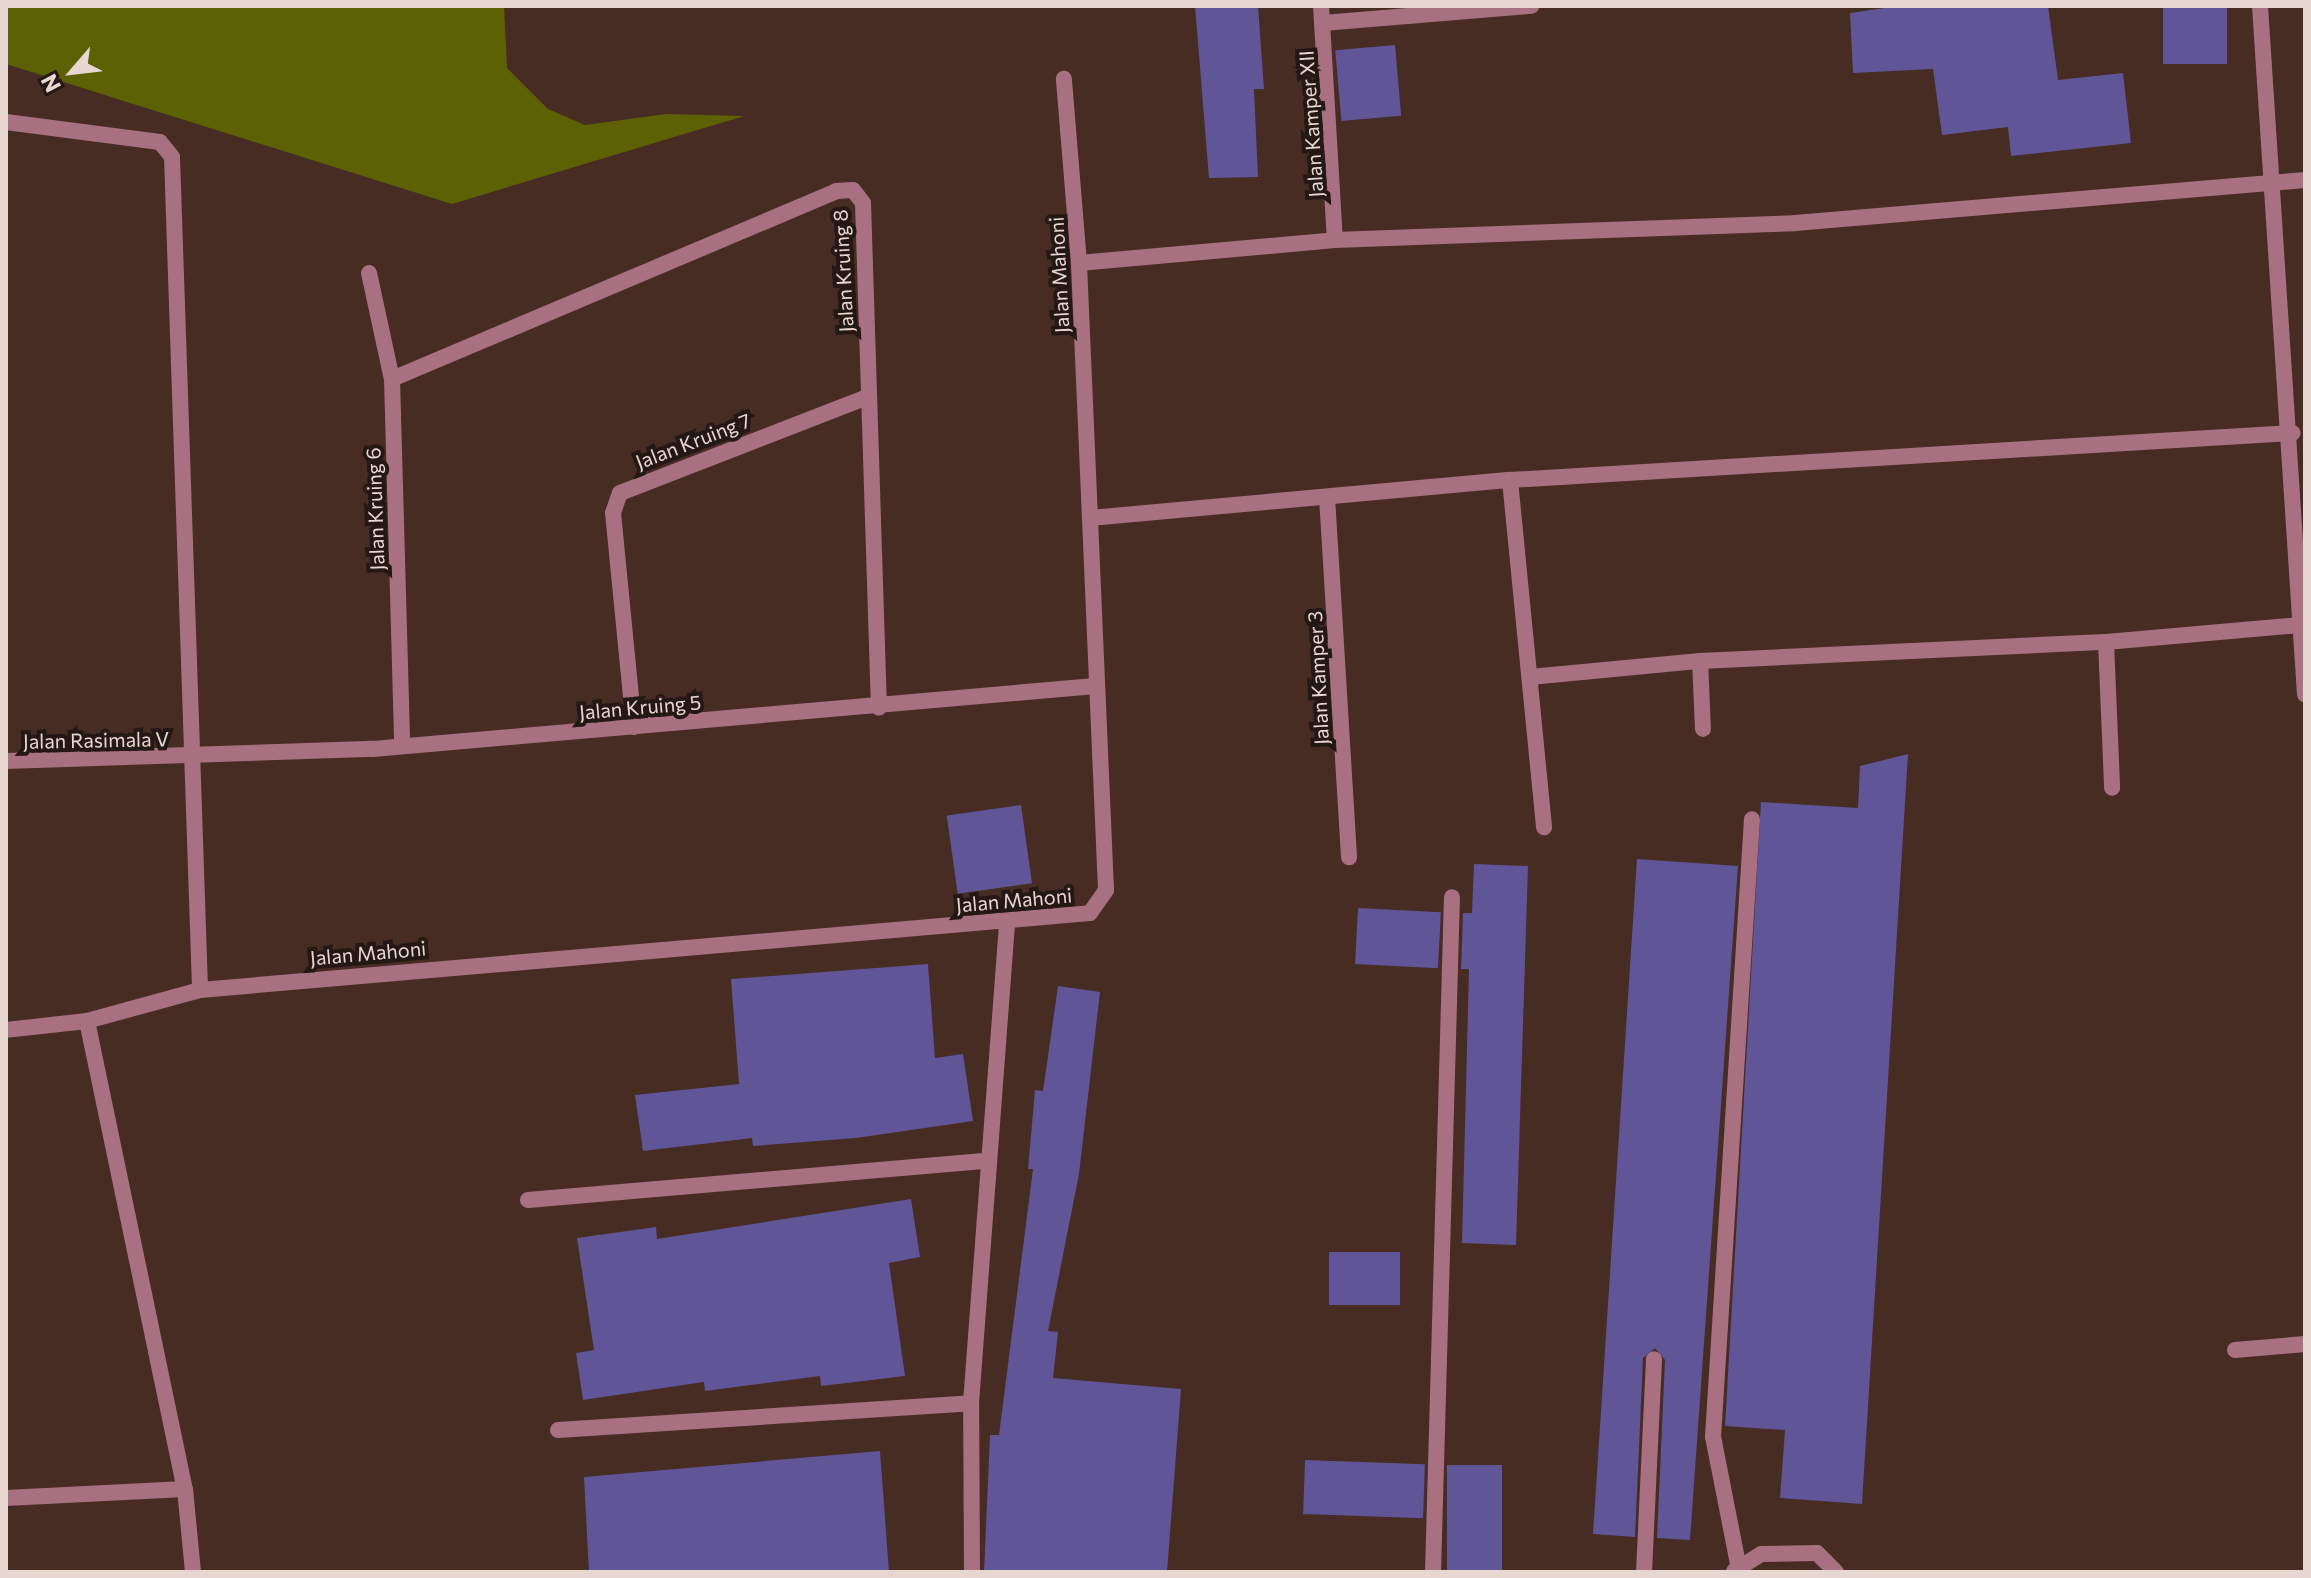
<!DOCTYPE html>
<style>
body{margin:0}
#map{position:relative;width:2311px;height:1578px;overflow:hidden;background:#462c23;font-family:Commissioner,sans-serif}
div>[style]{position:absolute}
[style*='--x']{left:calc(var(--x)*1px);top:calc(var(--y)*1px);width:calc(var(--w)*1px);rotate:calc(var(--a)*1deg)}
.forest>*{inset:0;background:#5d6104}
.building>*{inset:0;background:#5f5597;transform-origin:0 0}
.lane>*{height:16px;margin:-8px;padding:0 8px;transform-origin:8px;border-radius:8px;background:#a87080}
.street>*{height:16px;margin:-8px;padding:0 8px;transform-origin:8px;border-radius:8px;background:#a87080}
span{translate:-50% -50%;white-space:nowrap;text-align:center;line-height:1.15;-webkit-text-stroke:8px #241814;paint-order:stroke}
.street-label{font-size:20px;color:#e8d7d0}
.frame{position:absolute;inset:0;border:8px solid #e8d7d0;pointer-events:none}
.north{position:absolute;left:32px;top:32px;width:80px;height:80px;-webkit-text-stroke:6px #241814;paint-order:stroke;rotate:242deg;font-size:22px;font-weight:700;line-height:32px;text-align:center;color:#e8d7d0}
.north::after{content:'';display:block;margin:auto;width:28px;height:36px;background:#e8d7d0;clip-path:polygon(50% 0,100% 100%,50% 72%,0 100%)}
</style>
<div id="map">
<div class="forest">
<div style="clip-path:polygon(6px 6px,504px 6px,507px 68px,548px 109px,585px 125px,666px 114px,744px 116px,452px 204px,6px 64px)"></div>
</div>
<div class="building">
<div style="clip-path:polygon(1195px 6px,1258px 6px,1264px 89px,1254px 89px,1258px 177px,1209px 178px)"></div>
<div style="clip-path:polygon(1898px 6px,2048px 6px,2058px 80px,2123px 73px,2131px 143px,2011px 156px,2008px 127px,1942px 135px,1933px 69px,1853px 73px,1850px 13px)"></div>
<div style="left:2163px;top:6px;width:64px;height:58px"></div>
<div style="left:1395px;top:45px;width:71px;height:60px;rotate:85deg"></div>
<div style="clip-path:polygon(1908px 754px,1862px 1504px,1780px 1498px,1785px 1430px,1725px 1426px,1761px 802px,1858px 808px,1860px 766px)"></div>
<div style="left:1021px;top:805px;width:79px;height:75px;rotate:82deg"></div>
<div style="clip-path:polygon(1637px 859px,1738px 866px,1690px 1540px,1657px 1538px,1665px 1360px,1655px 1348px,1643px 1358px,1635px 1537px,1593px 1534px)"></div>
<div style="clip-path:polygon(1474px 864px,1528px 866px,1516px 1245px,1462px 1243px,1469px 969px,1461px 969px,1463px 913px,1472px 913px)"></div>
<div style="left:1358px;top:908px;width:83px;height:56px;rotate:3deg"></div>
<div style="clip-path:polygon(928px 964px,935px 1058px,963px 1054px,973px 1121px,856px 1138px,753px 1146px,752px 1138px,643px 1151px,635px 1095px,739px 1084px,731px 979px)"></div>
<div style="clip-path:polygon(1058px 986px,1100px 992px,1079px 1174px,1048px 1331px,1058px 1332px,1053px 1378px,1181px 1389px,1167px 1572px,984px 1572px,990px 1435px,999px 1435px,1033px 1169px,1028px 1169px,1035px 1090px,1043px 1091px)"></div>
<div style="clip-path:polygon(911px 1199px,920px 1257px,889px 1263px,905px 1376px,821px 1386px,820px 1376px,705px 1391px,704px 1382px,583px 1400px,576px 1353px,594px 1350px,577px 1238px,656px 1227px,657px 1239px)"></div>
<div style="left:1329px;top:1252px;width:71px;height:53px"></div>
<div style="clip-path:polygon(880px 1451px,889px 1572px,589px 1572px,584px 1477px)"></div>
<div style="left:1305px;top:1460px;width:120px;height:54px;rotate:2deg"></div>
<div style="left:1447px;top:1465px;width:55px;height:107px"></div>
</div>
<div class="lane">
<div style="--x:1738;--y:1564;--w:129;--a:-101.1"></div>
<div style="--x:1713;--y:1437;--w:619;--a:-86.39"></div>
<div style="--x:1734;--y:1571;--w:32;--a:-32"></div>
<div style="--x:1761;--y:1554;--w:56;--a:-1"></div>
<div style="--x:1817;--y:1553;--w:27;--a:45"></div>
<div style="--x:1644;--y:1572;--w:213;--a:-87.3"></div>
</div>
<div class="street">
<div style="--x:1321;--y:6;--w:234;--a:86.6"></div>
<div style="--x:2260;--y:6;--w:690;--a:86.26"></div>
<div style="--x:1323;--y:23;--w:209;--a:-4.7"></div>
<div style="--x:6;--y:122;--w:155;--a:7.4"></div>
<div style="--x:160;--y:142;--w:19;--a:51"></div>
<div style="--x:172;--y:157;--w:833;--a:88.07"></div>
<div style="--x:200;--y:990;--w:117;--a:164.7"></div>
<div style="--x:87;--y:1021;--w:81;--a:173.7"></div>
<div style="--x:1079;--y:263;--w:257;--a:-5.1"></div>
<div style="--x:1335;--y:240;--w:460;--a:-2.1"></div>
<div style="--x:1795;--y:223;--w:512;--a:-4.82"></div>
<div style="--x:369;--y:273;--w:108;--a:77.8"></div>
<div style="--x:392;--y:379;--w:367;--a:88.4"></div>
<div style="--x:392;--y:379;--w:482;--a:-22.9"></div>
<div style="--x:836;--y:191;--w:17;--a:-3"></div>
<div style="--x:853;--y:190;--w:16;--a:52"></div>
<div style="--x:863;--y:203;--w:505;--a:88.19"></div>
<div style="--x:1510;--y:480;--w:349;--a:84.4"></div>
<div style="--x:1327;--y:497;--w:361;--a:86.5"></div>
<div style="--x:1090;--y:518;--w:422;--a:-5.2"></div>
<div style="--x:1510;--y:480;--w:784;--a:-3.44"></div>
<div style="--x:2106;--y:642;--w:146;--a:87.6"></div>
<div style="--x:1700;--y:661;--w:68;--a:87.5"></div>
<div style="--x:1530;--y:677;--w:171;--a:-5.4"></div>
<div style="--x:1700;--y:661;--w:406;--a:-2.7"></div>
<div style="--x:2106;--y:642;--w:196;--a:-5"></div>
<div style="--x:634;--y:727;--w:215;--a:-95.6"></div>
<div style="--x:613;--y:513;--w:21;--a:-71"></div>
<div style="--x:620;--y:493;--w:266;--a:-21.2"></div>
<div style="--x:6;--y:761;--w:367;--a:-1.9"></div>
<div style="--x:373;--y:749;--w:725;--a:-4.99"></div>
<div style="--x:200;--y:990;--w:893;--a:-4.94"></div>
<div style="--x:1090;--y:913;--w:28;--a:-55"></div>
<div style="--x:1106;--y:890;--w:628;--a:-92.47"></div>
<div style="--x:1079;--y:263;--w:185;--a:-94.7"></div>
<div style="--x:87;--y:1021;--w:478;--a:78.2"></div>
<div style="--x:185;--y:1489;--w:83;--a:84.5"></div>
<div style="--x:528;--y:1200;--w:460;--a:-4.9"></div>
<div style="--x:2235;--y:1350;--w:70;--a:-4.9"></div>
<div style="--x:558;--y:1430;--w:414;--a:-3.7"></div>
<div style="--x:6;--y:1498;--w:179;--a:-2.9"></div>
<div style="--x:972;--y:1572;--w:169;--a:-90.3"></div>
<div style="--x:971;--y:1403;--w:482;--a:-85.7"></div>
<div style="--x:1433;--y:1572;--w:675;--a:-88.39"></div>
</div>
<div class="street-label">
<span style="left:1311px;top:124px;rotate:-94deg">Jalan Kamper XII</span>
<span style="left:843px;top:271px;rotate:-93deg">Jalan Kruing 8</span>
<span style="left:1059px;top:275px;rotate:-93deg">Jalan Mahoni</span>
<span style="left:693px;top:441px;rotate:-21deg">Jalan Kruing 7</span>
<span style="left:375px;top:509px;rotate:-92deg">Jalan Kruing 6</span>
<span style="left:1318px;top:678px;rotate:-93deg">Jalan Kamper 3</span>
<span style="left:640px;top:707px;rotate:-5deg">Jalan Kruing 5</span>
<span style="left:96px;top:740px;rotate:-1deg">Jalan Rasimala V</span>
<span style="left:1014px;top:900px;rotate:-5deg">Jalan Mahoni</span>
<span style="left:368px;top:953px;rotate:-5deg">Jalan Mahoni</span>
</div>
<div class="frame"></div>
<div class="north">N</div>
</div>
